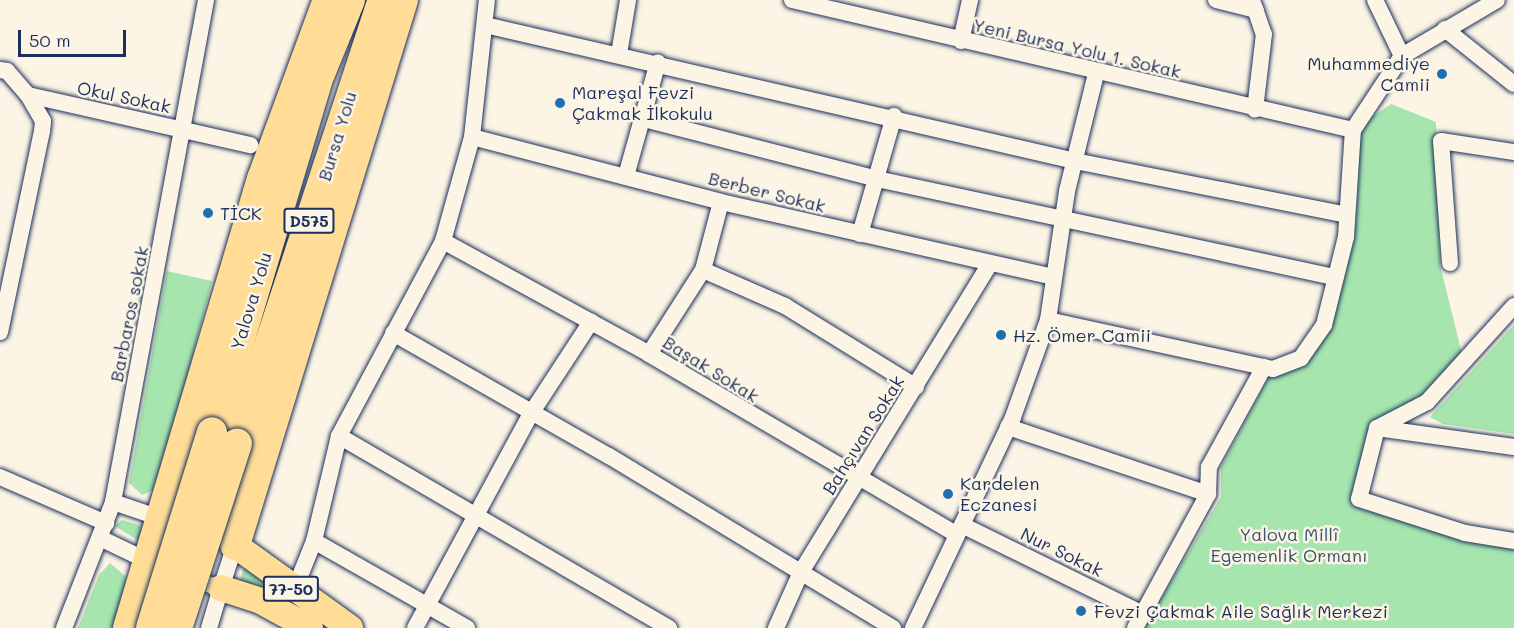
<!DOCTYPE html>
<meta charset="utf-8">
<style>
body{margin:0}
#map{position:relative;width:1514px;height:628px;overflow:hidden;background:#fcf5e5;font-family:Mali,sans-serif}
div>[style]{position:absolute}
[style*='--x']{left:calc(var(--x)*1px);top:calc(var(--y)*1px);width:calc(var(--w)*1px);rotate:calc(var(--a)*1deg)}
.green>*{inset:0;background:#a6e5ae}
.roads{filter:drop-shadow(0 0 2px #1b2f5e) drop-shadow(0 0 2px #1b2f5e)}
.street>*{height:16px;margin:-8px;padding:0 8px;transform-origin:8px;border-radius:8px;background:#fcf5e5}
.primary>*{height:26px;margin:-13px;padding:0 13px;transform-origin:13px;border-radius:13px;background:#ffdd96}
.highway>*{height:30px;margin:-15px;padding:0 15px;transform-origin:15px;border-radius:15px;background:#ffdd96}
.bridges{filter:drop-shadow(0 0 2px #1b2f5e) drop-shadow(0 0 2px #1b2f5e)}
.highway-bridge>*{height:30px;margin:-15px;padding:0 15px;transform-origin:15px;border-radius:15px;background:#ffdd96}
.dots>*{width:16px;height:16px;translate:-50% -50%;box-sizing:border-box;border:3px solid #fcf5e5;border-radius:50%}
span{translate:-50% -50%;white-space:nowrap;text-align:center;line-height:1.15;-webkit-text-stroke:5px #fcf5e5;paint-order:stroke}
.shield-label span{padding:2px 4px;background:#fcf5e5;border:2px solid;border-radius:4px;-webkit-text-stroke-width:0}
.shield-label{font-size:16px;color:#1b2f5e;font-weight:700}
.street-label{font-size:18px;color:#1b2f5e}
.poi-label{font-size:18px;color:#1b2f5e}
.right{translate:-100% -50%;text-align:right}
.left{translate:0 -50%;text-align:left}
.park-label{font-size:18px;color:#37536e}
.scale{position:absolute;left:18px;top:30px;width:108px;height:27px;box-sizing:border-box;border:3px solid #1b2f5e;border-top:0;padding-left:8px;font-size:18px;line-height:21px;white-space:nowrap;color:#1b2f5e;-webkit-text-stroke:4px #fcf5e5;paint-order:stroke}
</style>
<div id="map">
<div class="green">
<div style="clip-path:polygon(1391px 104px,1436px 122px,1440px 265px,1464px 362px,1427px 402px,1377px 428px,1359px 499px,1514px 541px,1514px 628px,1144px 628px,1221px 497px,1221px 467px,1273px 369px,1301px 358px,1355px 236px,1347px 215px,1353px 130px)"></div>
<div style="clip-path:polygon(167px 271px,212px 281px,158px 488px,142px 495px,129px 483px)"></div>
<div style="clip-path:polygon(1514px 325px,1514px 434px,1443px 424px,1430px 417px)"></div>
<div style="clip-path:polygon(122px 520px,143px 526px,139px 541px,115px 526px)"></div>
<div style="clip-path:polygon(246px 562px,279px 594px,278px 597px,238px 586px)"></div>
<div style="clip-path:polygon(110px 563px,125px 576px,126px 587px,113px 628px,78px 628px,99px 575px)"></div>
</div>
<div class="roads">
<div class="street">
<div style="--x:792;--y:0;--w:576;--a:13.05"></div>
<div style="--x:1216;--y:0;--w:41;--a:14"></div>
<div style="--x:1252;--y:0;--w:36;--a:71"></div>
<div style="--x:1264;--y:34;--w:76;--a:96.8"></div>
<div style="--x:1375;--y:0;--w:62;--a:64.3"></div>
<div style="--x:485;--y:25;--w:605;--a:12.98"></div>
<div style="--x:1075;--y:161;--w:277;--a:11.2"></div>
<div style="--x:1445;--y:29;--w:88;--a:38.6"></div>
<div style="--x:961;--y:41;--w:42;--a:-77.6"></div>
<div style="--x:619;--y:54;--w:55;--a:-80.5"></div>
<div style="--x:0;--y:70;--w:7;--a:8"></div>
<div style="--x:7;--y:71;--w:32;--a:49"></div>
<div style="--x:28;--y:95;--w:228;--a:12.7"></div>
<div style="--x:644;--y:119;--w:241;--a:14.4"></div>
<div style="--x:877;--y:179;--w:469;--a:12.1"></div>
<div style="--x:472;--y:137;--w:257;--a:14.6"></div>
<div style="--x:721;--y:202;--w:341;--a:12.7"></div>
<div style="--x:626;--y:176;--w:118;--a:-74.3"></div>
<div style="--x:860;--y:234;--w:123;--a:-73.9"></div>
<div style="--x:443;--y:241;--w:235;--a:28.7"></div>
<div style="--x:649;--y:354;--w:357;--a:30.4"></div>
<div style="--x:1450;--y:263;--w:122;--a:-94.2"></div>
<div style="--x:1441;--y:141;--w:74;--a:8.6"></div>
<div style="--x:703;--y:270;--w:90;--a:23.7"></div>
<div style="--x:785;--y:306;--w:154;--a:31.7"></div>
<div style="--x:1514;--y:306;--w:130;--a:132.2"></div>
<div style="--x:1427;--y:402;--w:56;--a:152.5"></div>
<div style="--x:1377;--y:428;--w:138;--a:7.9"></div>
<div style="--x:1048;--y:320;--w:230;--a:12.3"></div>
<div style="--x:1273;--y:369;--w:30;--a:-21"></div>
<div style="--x:1301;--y:358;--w:40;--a:-55.1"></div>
<div style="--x:1324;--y:325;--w:91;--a:-76"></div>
<div style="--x:1346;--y:237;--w:107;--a:-86.3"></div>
<div style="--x:1353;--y:130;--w:89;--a:-56.5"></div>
<div style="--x:1402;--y:56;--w:110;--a:-30.5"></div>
<div style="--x:0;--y:332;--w:205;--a:-78.2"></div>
<div style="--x:42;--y:131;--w:10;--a:-84"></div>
<div style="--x:43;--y:121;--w:30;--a:-120"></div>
<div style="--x:393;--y:333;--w:249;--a:29.7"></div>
<div style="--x:609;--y:456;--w:332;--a:31.2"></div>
<div style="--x:649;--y:354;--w:100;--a:-57.3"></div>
<div style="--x:703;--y:270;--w:70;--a:-75.2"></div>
<div style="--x:1008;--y:427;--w:211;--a:18.5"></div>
<div style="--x:1377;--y:428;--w:73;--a:104.2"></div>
<div style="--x:1359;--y:499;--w:111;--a:17.8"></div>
<div style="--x:1465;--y:533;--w:50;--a:9.3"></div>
<div style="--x:339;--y:436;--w:382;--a:30.2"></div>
<div style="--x:0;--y:477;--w:116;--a:23.5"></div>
<div style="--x:113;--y:502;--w:56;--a:18.8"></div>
<div style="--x:962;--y:525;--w:202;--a:26.2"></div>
<div style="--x:100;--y:538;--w:60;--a:25.7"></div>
<div style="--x:314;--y:541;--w:176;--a:29.6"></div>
<div style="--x:186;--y:578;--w:36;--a:16"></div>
<div style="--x:221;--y:588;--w:45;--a:-72"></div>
<div style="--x:235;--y:545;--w:5;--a:-158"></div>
<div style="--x:294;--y:591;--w:54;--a:-68.2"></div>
<div style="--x:314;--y:541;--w:108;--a:-76.6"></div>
<div style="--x:339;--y:436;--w:221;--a:-61.9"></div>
<div style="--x:443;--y:241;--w:108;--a:-74.4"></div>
<div style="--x:472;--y:137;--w:138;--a:-83.8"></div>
<div style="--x:64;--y:628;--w:135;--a:-68.7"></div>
<div style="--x:113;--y:502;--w:511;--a:-79.5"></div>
<div style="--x:209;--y:628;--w:42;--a:-73.3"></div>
<div style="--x:415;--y:628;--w:246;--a:-61.6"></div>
<div style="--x:532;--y:412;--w:108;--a:-56.8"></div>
<div style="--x:776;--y:628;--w:61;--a:-65.9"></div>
<div style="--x:801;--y:572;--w:360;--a:-58.5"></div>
<div style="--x:913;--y:628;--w:233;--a:-64.6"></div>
<div style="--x:1013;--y:417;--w:103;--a:-70.2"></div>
<div style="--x:1048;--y:320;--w:130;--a:-81.6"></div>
<div style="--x:1067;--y:191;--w:121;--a:-76.1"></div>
<div style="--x:1135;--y:628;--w:153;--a:-61.4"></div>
<div style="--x:1208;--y:494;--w:27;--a:-88"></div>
<div style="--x:1209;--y:467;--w:114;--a:-61.2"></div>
</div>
<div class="primary">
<div style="--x:235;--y:545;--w:142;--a:35.8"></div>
<div style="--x:221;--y:588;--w:42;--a:18"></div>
<div style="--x:261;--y:601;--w:56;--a:28.9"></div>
</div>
<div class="highway">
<div style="--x:212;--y:432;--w:366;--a:-73.3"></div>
<div style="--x:317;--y:81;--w:87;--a:-67.8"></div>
<div style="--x:237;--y:443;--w:466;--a:-71.8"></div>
<div style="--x:235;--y:545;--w:570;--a:-72.87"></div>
<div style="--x:128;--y:628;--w:469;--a:-73.4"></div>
<div style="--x:262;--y:179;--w:191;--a:-69.8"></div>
</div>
</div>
<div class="bridges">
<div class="highway-bridge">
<div style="--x:151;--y:628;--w:205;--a:-72.7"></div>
<div style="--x:177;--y:628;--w:194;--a:-72"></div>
</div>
</div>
<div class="dots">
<div style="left:1442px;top:74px;background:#1f6fb2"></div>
<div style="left:560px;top:103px;background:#1f6fb2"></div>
<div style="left:208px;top:213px;background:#1f6fb2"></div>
<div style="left:1001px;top:335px;background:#1f6fb2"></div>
<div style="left:948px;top:494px;background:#1f6fb2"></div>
<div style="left:1081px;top:611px;background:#1f6fb2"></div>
</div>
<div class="shield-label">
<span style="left:309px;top:221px">D575</span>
<span style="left:291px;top:589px">77-50</span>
</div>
<div class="street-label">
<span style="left:1077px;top:48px;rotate:13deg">Yeni Bursa Yolu 1. Sokak</span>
<span style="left:124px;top:97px;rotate:12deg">Okul Sokak</span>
<span style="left:337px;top:136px;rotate:-73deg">Bursa Yolu</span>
<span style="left:767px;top:192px;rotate:14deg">Berber Sokak</span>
<span style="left:251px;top:301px;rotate:-73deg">Yalova Yolu</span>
<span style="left:129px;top:314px;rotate:-79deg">Barbaros sokak</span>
<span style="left:711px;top:369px;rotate:32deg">Başak Sokak</span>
<span style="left:863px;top:435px;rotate:-58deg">Bahçıvan Sokak</span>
<span style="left:1062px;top:552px;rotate:26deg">Nur Sokak</span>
</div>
<div class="poi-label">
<span class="right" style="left:1430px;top:74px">Muhammediye<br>Camii</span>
<span class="left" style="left:572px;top:103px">Mareşal Fevzi<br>Çakmak İlkokulu</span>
<span class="left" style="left:220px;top:213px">TİCK</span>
<span class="left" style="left:1013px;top:335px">Hz. Ömer Camii</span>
<span class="left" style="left:960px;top:494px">Kardelen<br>Eczanesi</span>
<span class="left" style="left:1094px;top:611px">Fevzi Çakmak Aile Sağlık Merkezi</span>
</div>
<div class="park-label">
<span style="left:1289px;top:545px">Yalova Millî<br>Egemenlik Ormanı</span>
</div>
<div class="scale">50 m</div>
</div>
